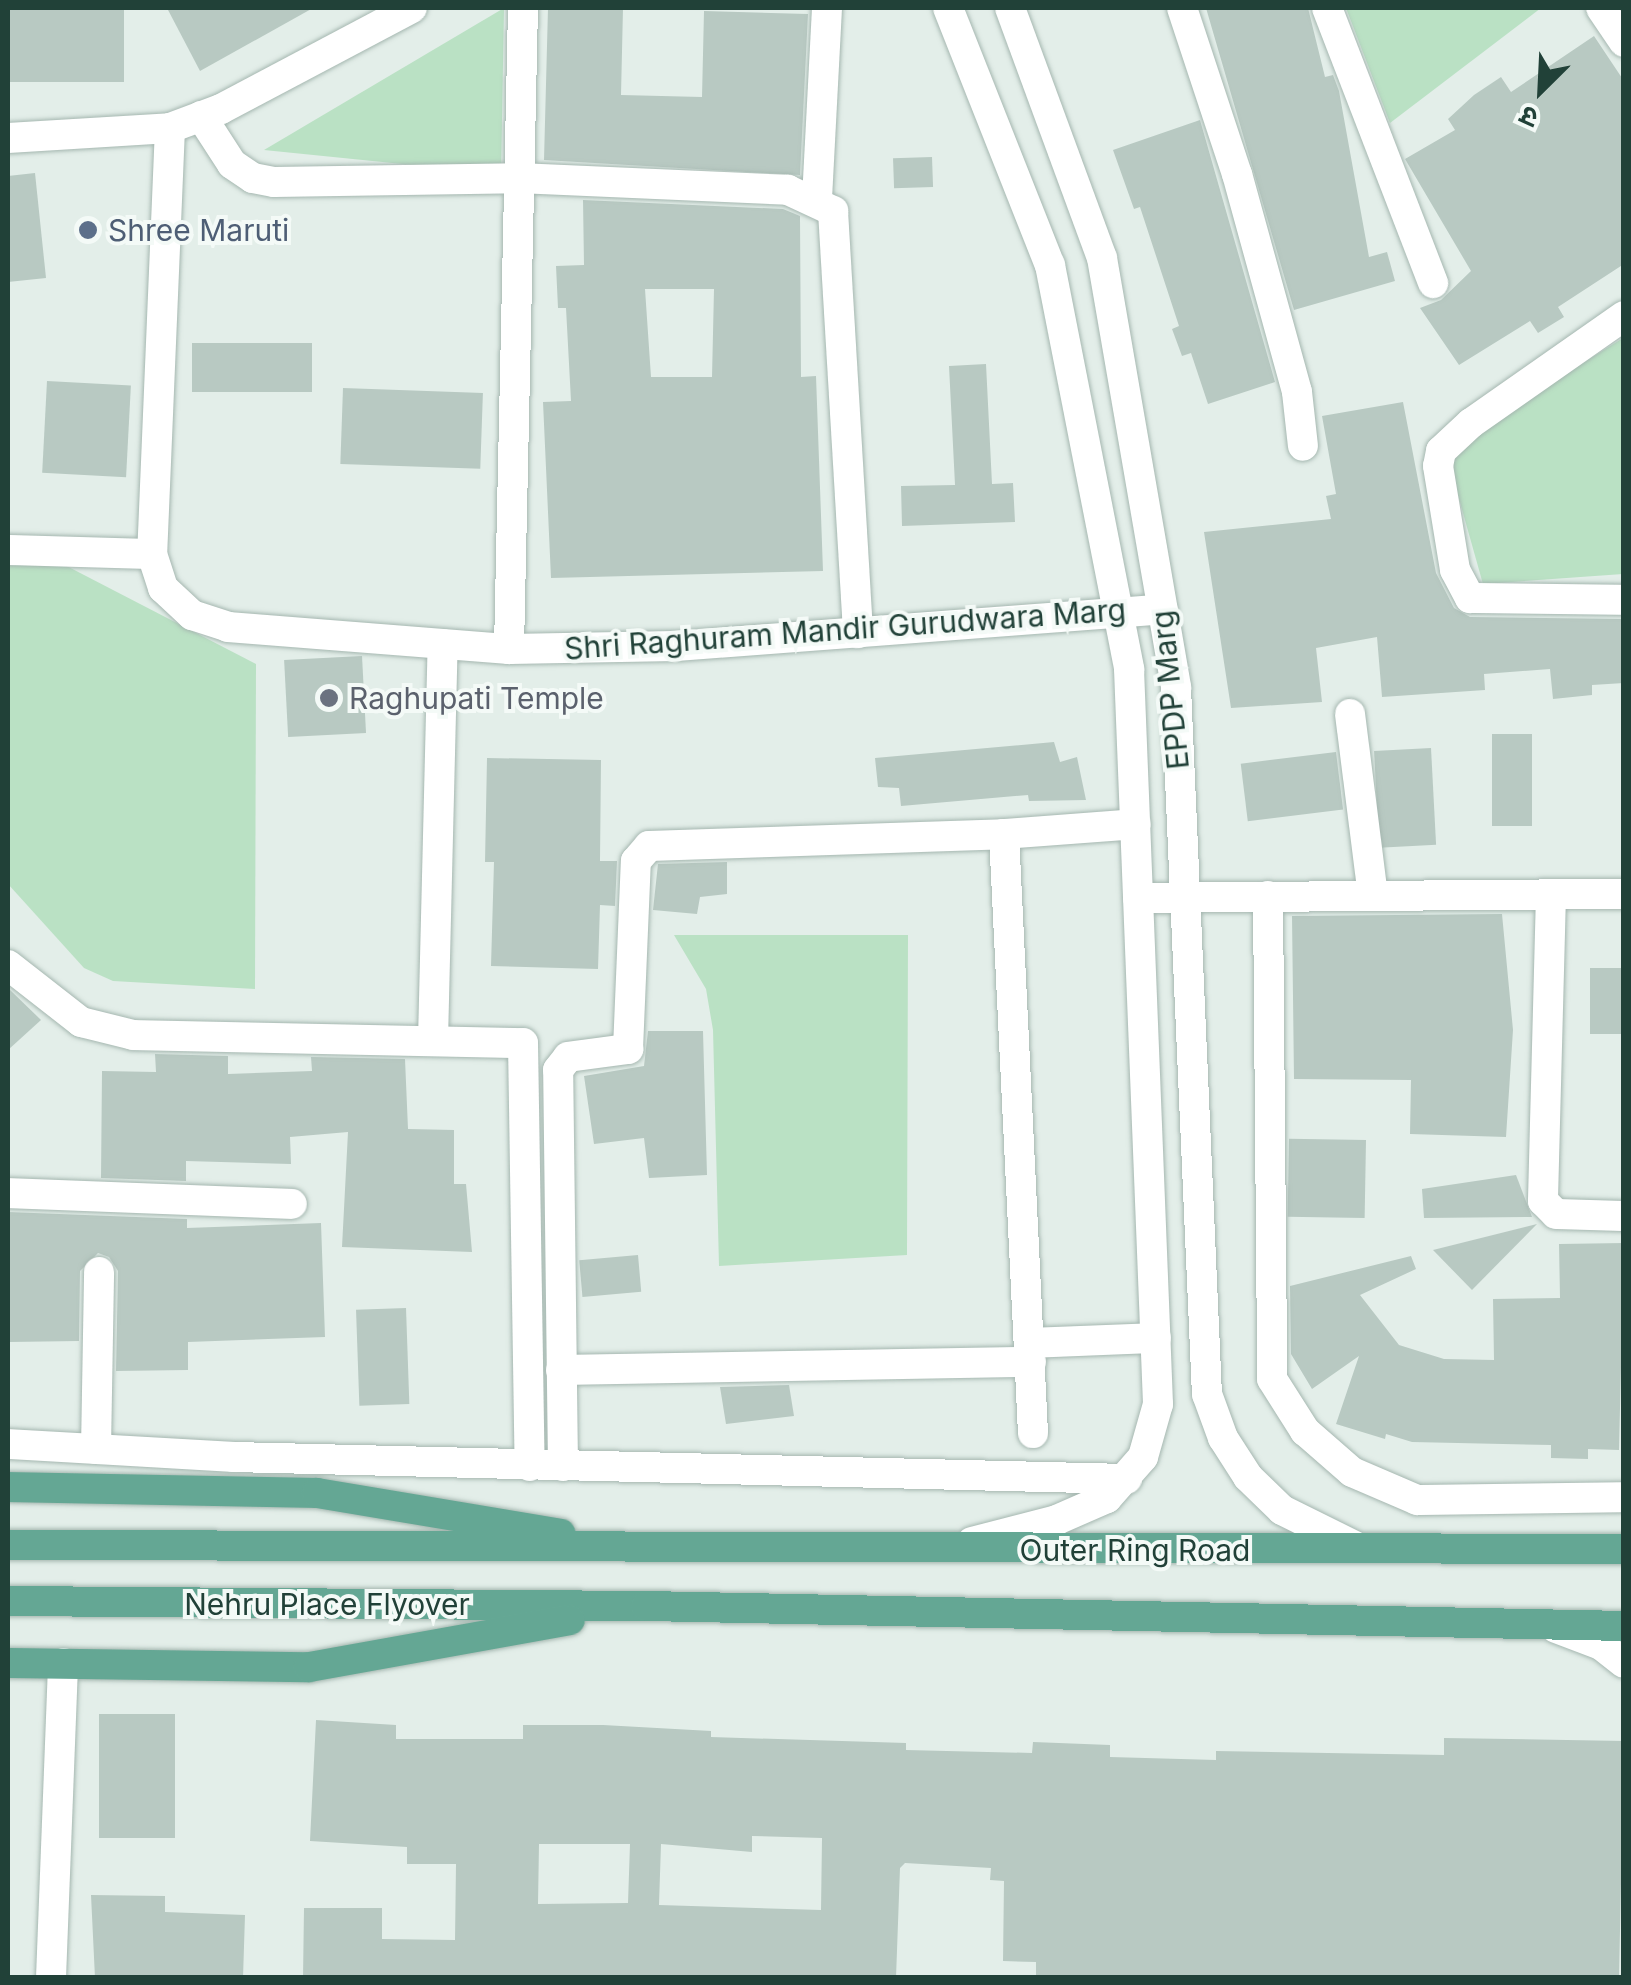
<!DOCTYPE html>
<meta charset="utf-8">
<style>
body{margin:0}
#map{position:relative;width:1631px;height:1985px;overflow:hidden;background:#e3eee9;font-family:Inter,"Noto Sans Devanagari",sans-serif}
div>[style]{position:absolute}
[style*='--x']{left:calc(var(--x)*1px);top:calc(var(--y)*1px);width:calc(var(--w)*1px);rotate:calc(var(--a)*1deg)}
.green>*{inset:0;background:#bae1c4}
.building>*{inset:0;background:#b8c9c2;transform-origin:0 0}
.roads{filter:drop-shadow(0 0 2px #a5b7b0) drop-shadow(0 0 2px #a5b7b0)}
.minor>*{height:30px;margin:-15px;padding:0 15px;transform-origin:15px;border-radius:15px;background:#fff}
.tertiary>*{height:30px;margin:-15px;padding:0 15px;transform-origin:15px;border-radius:15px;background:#fff}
.secondary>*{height:30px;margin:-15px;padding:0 15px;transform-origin:15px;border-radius:15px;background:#fff}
.primary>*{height:30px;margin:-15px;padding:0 15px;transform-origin:15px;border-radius:15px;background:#64a794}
.dots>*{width:28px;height:28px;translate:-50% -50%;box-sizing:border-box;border:5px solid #f4faf7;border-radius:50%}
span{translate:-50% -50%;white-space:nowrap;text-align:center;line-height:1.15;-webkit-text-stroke:8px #f4faf7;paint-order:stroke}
.service-label{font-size:30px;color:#4e5e75}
.left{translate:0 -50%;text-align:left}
.street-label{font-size:30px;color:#214138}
.worship-label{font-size:30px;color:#5b616d}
.frame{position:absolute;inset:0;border:10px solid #214138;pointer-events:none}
.north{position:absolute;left:1491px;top:40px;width:100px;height:100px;-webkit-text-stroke:8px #f4faf7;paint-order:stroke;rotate:204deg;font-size:28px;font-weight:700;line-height:40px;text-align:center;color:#214138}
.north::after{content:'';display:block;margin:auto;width:35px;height:45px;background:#214138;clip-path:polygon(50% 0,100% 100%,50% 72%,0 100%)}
</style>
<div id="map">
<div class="green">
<div style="clip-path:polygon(504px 8px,501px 174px,264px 150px)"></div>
<div style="clip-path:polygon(1346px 8px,1541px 8px,1390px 123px)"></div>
<div style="clip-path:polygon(1623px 338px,1623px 574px,1483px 584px,1445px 449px)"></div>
<div style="clip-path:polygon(57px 561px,256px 664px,255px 989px,113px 981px,84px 968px,8px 884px,8px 566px)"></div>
<div style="clip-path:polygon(674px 935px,908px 935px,907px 1255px,719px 1266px,713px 1030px,706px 989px)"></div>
</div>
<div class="building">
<div style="left:8px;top:8px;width:116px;height:74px"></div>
<div style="clip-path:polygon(167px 8px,313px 8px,200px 71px)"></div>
<div style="clip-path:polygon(548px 8px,623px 8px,621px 95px,702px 97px,704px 11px,808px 14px,800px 175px,544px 160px)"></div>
<div style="clip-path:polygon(1206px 8px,1308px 8px,1325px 77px,1333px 75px,1339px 91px,1369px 257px,1387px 252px,1395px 281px,1294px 310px)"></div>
<div style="clip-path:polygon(1594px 36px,1624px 81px,1624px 264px,1558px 307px,1564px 317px,1538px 333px,1530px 321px,1459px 365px,1420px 308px,1441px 300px,1471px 271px,1405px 159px,1455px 130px,1448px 119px,1474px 95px,1501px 77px,1511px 92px)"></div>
<div style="clip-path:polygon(1200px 120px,1275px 382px,1208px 404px,1191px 353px,1182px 356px,1172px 329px,1179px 326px,1140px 207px,1134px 209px,1113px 150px)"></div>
<div style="left:932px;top:157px;width:30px;height:39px;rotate:88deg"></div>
<div style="clip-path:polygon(35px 173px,46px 278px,8px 282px,8px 176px)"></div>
<div style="clip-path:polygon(evenodd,583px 200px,783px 209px,800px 216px,801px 377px,816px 376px,823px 571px,551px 578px,543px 402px,571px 401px,566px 308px,558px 308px,556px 266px,584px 265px,583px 200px,645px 289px,714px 289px,712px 377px,651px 377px,645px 289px)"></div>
<div style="left:192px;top:343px;width:120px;height:49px"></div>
<div style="clip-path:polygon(986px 364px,992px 484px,1013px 483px,1015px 522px,902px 526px,901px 486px,955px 485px,949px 366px)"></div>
<div style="left:47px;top:381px;width:84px;height:92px;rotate:3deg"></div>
<div style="left:343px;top:388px;width:140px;height:76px;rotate:2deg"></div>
<div style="clip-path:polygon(1403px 402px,1436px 573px,1454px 608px,1470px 617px,1624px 619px,1624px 683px,1592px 685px,1592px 695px,1553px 699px,1550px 669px,1484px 674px,1485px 690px,1382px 697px,1377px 637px,1316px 648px,1322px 702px,1231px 708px,1204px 532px,1331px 519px,1326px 496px,1336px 494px,1322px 416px)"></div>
<div style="left:362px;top:656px;width:77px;height:78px;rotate:87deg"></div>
<div style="left:1492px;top:734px;width:40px;height:92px"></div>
<div style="clip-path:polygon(1054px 742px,1060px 762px,1077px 757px,1086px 800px,1029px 801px,1028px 795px,901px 806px,899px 788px,878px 787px,875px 758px)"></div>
<div style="left:1431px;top:748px;width:97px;height:57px;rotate:87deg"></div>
<div style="left:1336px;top:752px;width:58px;height:96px;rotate:83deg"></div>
<div style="clip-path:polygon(487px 758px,601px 760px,600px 861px,617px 861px,615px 906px,600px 905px,598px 969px,491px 966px,494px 862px,485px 862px)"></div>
<div style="clip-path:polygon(727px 862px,727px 894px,700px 897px,697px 914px,653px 910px,658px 864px)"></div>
<div style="clip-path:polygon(1502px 914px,1513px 1030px,1506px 1137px,1410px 1134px,1411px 1080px,1294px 1079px,1292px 916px)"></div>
<div style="left:1590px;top:968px;width:34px;height:66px"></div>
<div style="clip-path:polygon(8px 988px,41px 1020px,8px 1050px)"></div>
<div style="clip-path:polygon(648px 1031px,703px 1031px,707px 1175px,649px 1178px,644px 1138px,594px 1144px,584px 1076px,644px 1066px)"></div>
<div style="clip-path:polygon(155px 1054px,228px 1056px,228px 1074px,312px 1071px,311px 1057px,405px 1059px,408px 1129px,454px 1130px,454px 1184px,466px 1184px,472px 1252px,342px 1247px,348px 1132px,290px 1137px,291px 1164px,186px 1161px,186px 1181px,101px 1178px,102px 1071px,156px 1072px)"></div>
<div style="left:1366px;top:1140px;width:78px;height:77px;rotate:91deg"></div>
<div style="clip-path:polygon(1516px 1175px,1532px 1217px,1424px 1218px,1422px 1189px)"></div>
<div style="clip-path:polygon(8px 1212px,187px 1219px,187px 1228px,321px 1223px,325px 1337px,188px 1342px,188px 1370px,116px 1371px,118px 1271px,109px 1257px,98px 1253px,80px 1271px,79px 1341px,9px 1342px)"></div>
<div style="clip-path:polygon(1537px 1224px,1472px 1290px,1433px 1250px)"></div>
<div style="clip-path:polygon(1624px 1243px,1619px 1450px,1588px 1449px,1588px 1459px,1551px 1458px,1551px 1445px,1412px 1442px,1386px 1434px,1385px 1439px,1336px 1424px,1359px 1356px,1312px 1389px,1291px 1354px,1290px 1286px,1411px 1256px,1416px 1269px,1360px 1295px,1399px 1345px,1444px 1359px,1494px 1360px,1493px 1299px,1560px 1298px,1559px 1244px)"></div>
<div style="left:638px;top:1255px;width:37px;height:59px;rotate:85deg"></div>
<div style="left:406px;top:1308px;width:96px;height:50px;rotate:88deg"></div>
<div style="clip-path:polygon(789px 1385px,794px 1416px,726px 1424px,720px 1387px)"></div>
<div style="left:99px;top:1714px;width:76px;height:124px"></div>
<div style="clip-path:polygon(evenodd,316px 1720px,396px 1725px,396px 1739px,523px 1739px,523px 1725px,603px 1725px,711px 1731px,711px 1737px,906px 1743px,906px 1750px,1032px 1753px,1033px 1742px,1110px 1745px,1110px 1757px,1216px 1760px,1216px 1751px,1444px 1755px,1444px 1738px,1624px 1741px,1619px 1978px,1036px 1978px,1036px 1962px,1003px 1961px,1004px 1881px,990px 1880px,991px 1868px,905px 1863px,900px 1868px,896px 1978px,303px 1978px,304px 1908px,382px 1908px,382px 1939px,455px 1940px,456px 1864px,407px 1864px,407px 1847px,310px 1841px,316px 1720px,752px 1836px,822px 1838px,821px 1910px,659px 1905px,661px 1844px,752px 1852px,752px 1836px,316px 1720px,539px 1844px,630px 1844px,628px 1903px,538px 1904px,539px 1844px)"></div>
<div style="clip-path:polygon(91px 1895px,165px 1896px,165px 1912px,245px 1915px,243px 1978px,95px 1978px)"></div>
</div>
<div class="roads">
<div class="minor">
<div style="--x:1182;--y:8;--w:175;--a:71.7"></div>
<div style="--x:1237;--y:174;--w:226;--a:74.6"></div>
<div style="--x:1297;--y:392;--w:54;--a:83.7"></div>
<div style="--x:1327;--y:8;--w:295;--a:68.9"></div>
<div style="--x:1601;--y:8;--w:41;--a:55.9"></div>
<div style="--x:201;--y:116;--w:57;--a:57.1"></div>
<div style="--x:232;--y:164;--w:25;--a:34"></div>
<div style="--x:253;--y:178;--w:21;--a:11"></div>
<div style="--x:274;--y:182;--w:244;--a:-0.9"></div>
<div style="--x:518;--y:178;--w:270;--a:2.5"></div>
<div style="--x:788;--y:190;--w:50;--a:25"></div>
<div style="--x:833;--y:211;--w:423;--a:86.6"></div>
<div style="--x:170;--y:128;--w:426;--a:92.4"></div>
<div style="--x:152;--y:554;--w:36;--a:72"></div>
<div style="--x:163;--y:588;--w:40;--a:43"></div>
<div style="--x:192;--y:615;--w:38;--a:18"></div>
<div style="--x:228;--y:627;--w:282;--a:4.5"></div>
<div style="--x:509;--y:649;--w:167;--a:-1"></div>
<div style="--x:676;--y:646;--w:488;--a:-4.3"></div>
<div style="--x:8;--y:138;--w:162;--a:-3.5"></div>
<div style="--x:170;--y:128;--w:54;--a:-20.4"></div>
<div style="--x:221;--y:109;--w:216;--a:-27.9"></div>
<div style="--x:817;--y:199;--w:191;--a:-87"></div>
<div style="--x:1624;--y:316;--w:187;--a:145"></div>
<div style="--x:1471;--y:423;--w:41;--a:137"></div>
<div style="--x:1441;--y:451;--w:15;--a:101"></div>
<div style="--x:1438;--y:466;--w:105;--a:80.7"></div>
<div style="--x:1455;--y:570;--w:32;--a:62"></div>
<div style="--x:1470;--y:598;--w:154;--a:0.7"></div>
<div style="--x:8;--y:550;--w:144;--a:1.6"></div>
<div style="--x:509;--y:649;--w:641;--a:-88.75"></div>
<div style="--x:1350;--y:714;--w:183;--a:82.8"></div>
<div style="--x:1004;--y:834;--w:132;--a:-4.3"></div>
<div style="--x:1551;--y:894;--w:307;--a:91.5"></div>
<div style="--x:1543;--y:1201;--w:18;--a:45"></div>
<div style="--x:1556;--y:1214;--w:68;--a:1.7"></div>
<div style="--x:1268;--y:896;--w:483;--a:89.5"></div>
<div style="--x:1272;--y:1379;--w:62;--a:57.6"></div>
<div style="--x:1305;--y:1431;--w:62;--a:41.1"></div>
<div style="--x:1352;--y:1472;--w:71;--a:23.3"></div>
<div style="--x:1417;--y:1500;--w:207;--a:-0.8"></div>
<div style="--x:1138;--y:898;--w:486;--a:-0.5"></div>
<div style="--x:8;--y:965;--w:93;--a:38"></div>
<div style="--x:81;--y:1022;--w:54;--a:14"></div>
<div style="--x:133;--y:1035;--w:390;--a:1.2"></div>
<div style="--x:523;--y:1043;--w:423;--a:89.1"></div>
<div style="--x:433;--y:1040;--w:396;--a:-88.6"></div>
<div style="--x:8;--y:1193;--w:284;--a:2.2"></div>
<div style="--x:1031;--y:1343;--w:125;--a:-2.3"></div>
<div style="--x:561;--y:1370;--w:470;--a:-1"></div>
<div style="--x:8;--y:1444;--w:225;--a:3.3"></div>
<div style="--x:233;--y:1457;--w:894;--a:1.41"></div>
<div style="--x:96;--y:1449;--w:177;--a:-89"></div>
<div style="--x:563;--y:1466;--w:396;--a:-90.7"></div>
<div style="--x:558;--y:1070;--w:16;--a:-52"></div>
<div style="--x:568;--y:1057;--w:61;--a:-7.6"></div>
<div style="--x:628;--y:1049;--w:188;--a:-87.6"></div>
<div style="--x:636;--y:861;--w:20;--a:-49"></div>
<div style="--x:649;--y:846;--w:355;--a:-1.9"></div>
<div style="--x:1004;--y:834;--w:600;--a:87.23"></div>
<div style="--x:51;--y:1978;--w:315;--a:-87.8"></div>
</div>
<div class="tertiary">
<div style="--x:1556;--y:1628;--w:48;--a:20.7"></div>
<div style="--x:1601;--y:1645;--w:29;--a:38"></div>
</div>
<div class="secondary">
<div style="--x:948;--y:8;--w:277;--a:68.4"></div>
<div style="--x:1050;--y:265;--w:412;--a:78.9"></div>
<div style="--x:1129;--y:669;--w:736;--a:87.74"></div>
<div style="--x:1158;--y:1404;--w:55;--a:105.8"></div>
<div style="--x:1143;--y:1457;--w:55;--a:131.3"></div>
<div style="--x:1107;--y:1498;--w:55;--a:156.3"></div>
<div style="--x:1057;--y:1520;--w:88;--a:165.5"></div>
<div style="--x:1010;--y:8;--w:266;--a:69.8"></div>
<div style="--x:1102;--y:258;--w:436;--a:80.2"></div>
<div style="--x:1176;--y:688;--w:707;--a:87.49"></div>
<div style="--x:1207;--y:1394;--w:47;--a:70"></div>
<div style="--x:1223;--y:1438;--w:46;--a:57.3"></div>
<div style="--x:1248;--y:1477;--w:47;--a:44.1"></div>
<div style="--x:1282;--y:1510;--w:81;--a:26.3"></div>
</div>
<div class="primary">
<div style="--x:8;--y:1487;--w:309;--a:1.1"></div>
<div style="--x:317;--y:1493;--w:247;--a:9.5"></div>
<div style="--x:8;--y:1545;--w:1616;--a:0.14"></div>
<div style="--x:8;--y:1601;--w:638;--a:0.45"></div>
<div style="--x:646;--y:1606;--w:978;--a:1.17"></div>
<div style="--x:8;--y:1663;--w:301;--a:0.8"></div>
<div style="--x:309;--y:1667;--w:265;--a:-10.2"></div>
</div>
</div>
<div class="dots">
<div style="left:88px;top:230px;background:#5c6f8a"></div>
<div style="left:329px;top:698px;background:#6b7280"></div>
</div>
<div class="service-label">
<span class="left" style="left:108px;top:230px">Shree Maruti</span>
</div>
<div class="street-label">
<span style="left:845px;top:629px;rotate:-4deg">Shri Raghuram Mandir Gurudwara Marg</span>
<span style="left:1170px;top:690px;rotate:-96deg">EPDP Marg</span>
<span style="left:1135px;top:1550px">Outer Ring Road</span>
<span style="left:327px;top:1604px">Nehru Place Flyover</span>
</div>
<div class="worship-label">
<span class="left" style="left:349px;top:698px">Raghupati Temple</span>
</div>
<div class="frame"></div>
<div class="north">उ</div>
</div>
